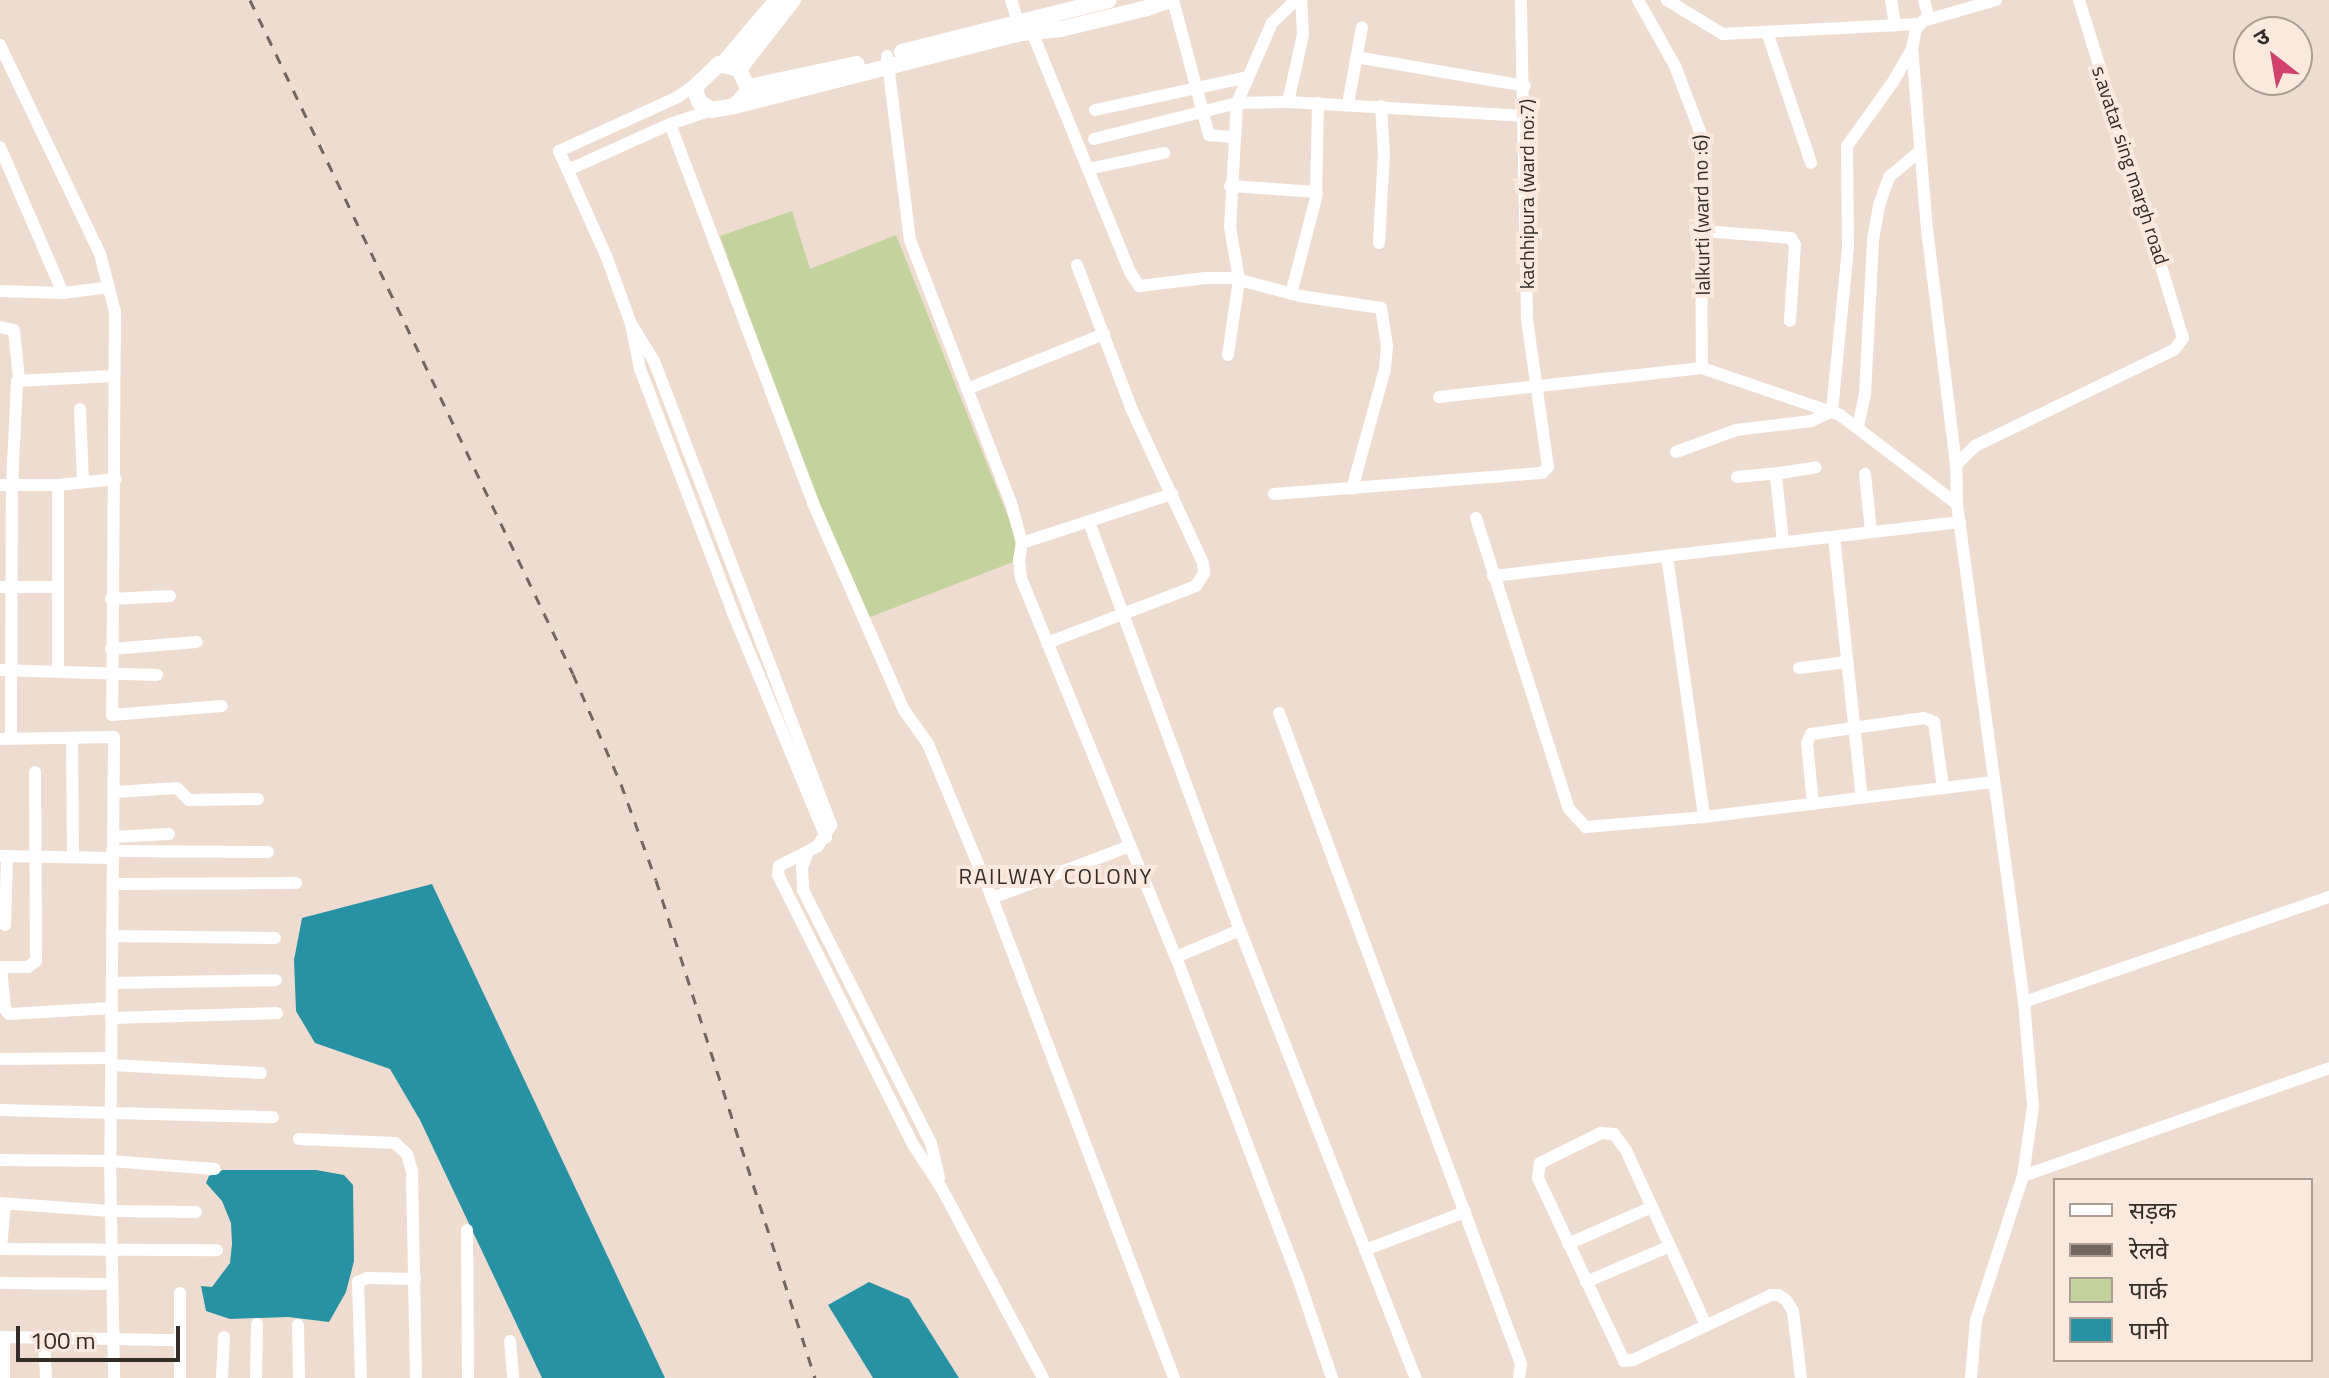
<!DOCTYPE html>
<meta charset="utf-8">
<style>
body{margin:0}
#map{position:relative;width:2329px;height:1378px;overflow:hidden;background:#eedcd0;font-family:"Titillium Web","Noto Sans Devanagari",sans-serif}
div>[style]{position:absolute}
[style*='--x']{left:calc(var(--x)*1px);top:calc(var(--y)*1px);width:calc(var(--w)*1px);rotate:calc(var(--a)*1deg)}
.green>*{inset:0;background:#c4d29e}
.water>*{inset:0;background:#2792a4}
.minor>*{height:12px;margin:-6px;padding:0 6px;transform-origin:6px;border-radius:6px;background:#fff}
.tertiary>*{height:16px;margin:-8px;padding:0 8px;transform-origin:8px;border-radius:8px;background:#fff}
.rail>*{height:3px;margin-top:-1.5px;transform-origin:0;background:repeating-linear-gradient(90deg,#726760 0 10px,transparent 0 20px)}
span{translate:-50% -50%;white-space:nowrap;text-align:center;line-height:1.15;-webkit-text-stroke:8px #fbe9dd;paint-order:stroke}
.street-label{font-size:20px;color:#332c27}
.neighbourhood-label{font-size:22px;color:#332c27;letter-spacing:2px}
.legend{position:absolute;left:2053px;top:1178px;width:260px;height:184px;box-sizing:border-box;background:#fbe9dd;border:2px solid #ab9d94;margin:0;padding:10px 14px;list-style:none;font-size:24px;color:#332c27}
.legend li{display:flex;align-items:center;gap:16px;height:40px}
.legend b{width:40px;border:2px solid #ab9d94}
.north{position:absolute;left:2233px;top:16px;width:80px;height:80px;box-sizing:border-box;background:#fbe9dd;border:2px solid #ab9d94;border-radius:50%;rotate:329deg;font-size:22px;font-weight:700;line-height:32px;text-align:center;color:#332c27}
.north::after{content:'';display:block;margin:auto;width:28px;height:36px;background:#d0426a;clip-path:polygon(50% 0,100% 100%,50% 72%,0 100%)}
.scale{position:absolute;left:16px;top:1326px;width:164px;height:36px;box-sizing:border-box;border:4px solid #332c27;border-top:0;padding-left:10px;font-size:24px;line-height:28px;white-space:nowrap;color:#332c27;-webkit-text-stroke:6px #fbe9dd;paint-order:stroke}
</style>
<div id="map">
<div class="green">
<div style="clip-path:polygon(792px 211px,810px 269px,896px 235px,1016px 537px,1013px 562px,870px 617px,812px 487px,720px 236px)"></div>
</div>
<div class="water">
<div style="clip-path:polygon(432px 884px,657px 1361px,665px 1378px,542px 1378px,420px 1120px,390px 1069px,315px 1043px,296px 1011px,294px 960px,302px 918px)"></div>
<div style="clip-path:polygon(223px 1170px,316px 1170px,344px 1175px,353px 1185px,354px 1261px,346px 1292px,329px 1322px,288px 1317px,230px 1319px,206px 1311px,201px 1286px,212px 1287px,230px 1263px,232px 1244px,231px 1223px,222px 1201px,206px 1183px,209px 1176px)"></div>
<div style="clip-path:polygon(869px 1282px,909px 1299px,959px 1378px,873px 1378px,828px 1305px)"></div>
</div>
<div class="minor">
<div style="--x:1011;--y:0;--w:28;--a:72"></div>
<div style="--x:1173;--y:0;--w:140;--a:75.1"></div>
<div style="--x:1209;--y:135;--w:25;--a:5"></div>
<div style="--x:1638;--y:0;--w:76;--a:60.7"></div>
<div style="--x:1675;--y:66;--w:73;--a:69.1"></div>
<div style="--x:1701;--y:134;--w:234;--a:89.8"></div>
<div style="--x:1667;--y:0;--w:66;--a:31.3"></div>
<div style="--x:1723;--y:34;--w:196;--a:-2.9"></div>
<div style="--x:1891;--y:0;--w:26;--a:81"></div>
<div style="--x:1924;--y:0;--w:20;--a:75"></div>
<div style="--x:1032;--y:32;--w:259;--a:67.8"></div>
<div style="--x:1130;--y:272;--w:17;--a:57"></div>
<div style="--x:1139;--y:286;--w:67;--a:-6.8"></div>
<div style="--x:1206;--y:278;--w:26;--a:0"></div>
<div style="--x:1232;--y:278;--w:70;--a:14.8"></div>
<div style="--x:1300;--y:296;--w:82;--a:8.4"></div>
<div style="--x:1381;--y:308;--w:38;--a:81"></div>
<div style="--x:1387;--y:346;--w:23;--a:95"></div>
<div style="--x:1385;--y:369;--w:124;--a:105.4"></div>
<div style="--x:1767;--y:32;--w:138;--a:71.4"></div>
<div style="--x:0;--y:45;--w:232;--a:64.4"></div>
<div style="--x:100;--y:254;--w:60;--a:75.5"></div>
<div style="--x:115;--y:312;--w:403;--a:90.4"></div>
<div style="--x:112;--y:715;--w:110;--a:-4.7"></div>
<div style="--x:887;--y:56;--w:185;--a:82.9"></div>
<div style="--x:910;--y:240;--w:282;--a:69"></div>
<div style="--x:1011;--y:503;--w:41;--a:74.6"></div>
<div style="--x:1022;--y:543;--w:17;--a:100"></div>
<div style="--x:1019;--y:560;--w:18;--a:84"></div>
<div style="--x:1021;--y:578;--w:409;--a:67.8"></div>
<div style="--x:1176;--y:957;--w:340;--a:69.2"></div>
<div style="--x:1297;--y:1275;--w:109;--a:71.2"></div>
<div style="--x:1356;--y:57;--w:171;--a:9.7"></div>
<div style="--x:697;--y:83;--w:24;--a:144"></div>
<div style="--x:678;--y:97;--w:131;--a:155.6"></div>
<div style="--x:559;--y:151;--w:117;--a:65.8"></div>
<div style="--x:607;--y:258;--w:70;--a:70"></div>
<div style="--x:631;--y:324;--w:46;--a:78.7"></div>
<div style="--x:640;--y:369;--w:261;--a:69.1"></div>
<div style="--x:733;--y:613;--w:243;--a:67.5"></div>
<div style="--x:1288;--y:102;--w:69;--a:-77.4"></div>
<div style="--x:1303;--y:35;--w:35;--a:-93"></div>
<div style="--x:1348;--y:104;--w:78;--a:-79.7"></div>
<div style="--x:1095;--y:110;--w:156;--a:-12.2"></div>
<div style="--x:670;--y:124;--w:405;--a:69.3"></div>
<div style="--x:813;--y:503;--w:226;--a:66.3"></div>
<div style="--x:904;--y:710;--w:42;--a:54.8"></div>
<div style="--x:928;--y:744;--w:167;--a:67.4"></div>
<div style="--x:992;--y:898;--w:513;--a:69.23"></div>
<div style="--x:1094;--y:139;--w:147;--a:-14.1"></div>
<div style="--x:1237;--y:103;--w:51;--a:-1.1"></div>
<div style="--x:1288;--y:102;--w:237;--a:3.4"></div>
<div style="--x:0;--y:147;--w:159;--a:66.7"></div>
<div style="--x:1088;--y:169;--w:78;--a:-11.9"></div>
<div style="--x:568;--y:170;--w:112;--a:-24.3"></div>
<div style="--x:670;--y:124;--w:44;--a:-18.4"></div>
<div style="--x:1230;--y:186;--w:87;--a:3.9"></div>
<div style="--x:1703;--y:231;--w:88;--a:4.5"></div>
<div style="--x:1791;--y:238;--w:8;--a:60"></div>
<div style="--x:1795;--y:245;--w:76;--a:93.8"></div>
<div style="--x:1379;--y:243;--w:89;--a:-86.8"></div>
<div style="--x:1384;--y:154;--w:48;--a:-93.6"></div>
<div style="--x:0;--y:291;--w:63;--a:1.8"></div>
<div style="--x:63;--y:293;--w:46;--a:-7.4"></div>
<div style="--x:1291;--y:294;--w:99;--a:-75.4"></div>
<div style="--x:1316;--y:198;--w:95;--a:-88.8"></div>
<div style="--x:631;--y:324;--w:44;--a:58.1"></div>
<div style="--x:654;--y:361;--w:497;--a:69.1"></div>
<div style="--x:831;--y:825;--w:25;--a:122"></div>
<div style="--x:818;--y:846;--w:44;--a:152.9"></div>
<div style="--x:779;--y:866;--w:9;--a:96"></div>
<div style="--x:778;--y:875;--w:303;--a:63.4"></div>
<div style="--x:914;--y:1146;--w:51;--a:56.9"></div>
<div style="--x:942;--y:1189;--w:214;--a:61.9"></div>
<div style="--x:0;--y:327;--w:14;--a:12"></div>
<div style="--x:14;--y:330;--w:49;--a:84.2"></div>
<div style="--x:1228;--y:355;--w:76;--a:-81.7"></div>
<div style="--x:1239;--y:280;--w:54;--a:-99.6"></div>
<div style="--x:1230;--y:227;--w:124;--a:-86.8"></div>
<div style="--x:1237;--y:103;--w:87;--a:-66.4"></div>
<div style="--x:1272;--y:23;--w:33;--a:-44"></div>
<div style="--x:967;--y:389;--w:148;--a:-21.9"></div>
<div style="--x:1439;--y:397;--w:265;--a:-6.3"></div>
<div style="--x:1702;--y:368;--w:146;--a:18.8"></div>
<div style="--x:1840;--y:415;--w:147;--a:37.3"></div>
<div style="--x:80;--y:409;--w:73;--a:87.6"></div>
<div style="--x:1858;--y:427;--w:34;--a:-78"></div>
<div style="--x:1865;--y:394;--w:154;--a:-87"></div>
<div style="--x:1873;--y:240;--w:36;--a:-80"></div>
<div style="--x:1879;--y:205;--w:30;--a:-70"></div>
<div style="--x:1889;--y:177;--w:39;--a:-40"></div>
<div style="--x:1676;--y:452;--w:64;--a:-20.1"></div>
<div style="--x:1736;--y:430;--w:76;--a:-6.8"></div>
<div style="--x:1811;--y:421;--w:23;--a:-25"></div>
<div style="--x:1832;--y:411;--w:165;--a:-84.4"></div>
<div style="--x:1848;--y:247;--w:101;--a:-90.6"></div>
<div style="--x:1847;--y:146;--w:79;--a:-54.3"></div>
<div style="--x:1893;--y:82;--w:38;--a:-60"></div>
<div style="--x:1956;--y:465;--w:237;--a:-97"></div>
<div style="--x:1927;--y:230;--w:182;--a:-94.7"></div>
<div style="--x:1912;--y:49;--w:20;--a:-79"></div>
<div style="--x:1916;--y:29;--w:11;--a:-49"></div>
<div style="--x:1923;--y:21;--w:76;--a:-16"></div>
<div style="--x:1865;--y:474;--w:58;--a:84.1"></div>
<div style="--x:1737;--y:477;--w:43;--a:-5.3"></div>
<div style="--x:0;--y:485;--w:58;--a:0"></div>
<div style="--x:58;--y:485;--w:58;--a:-5.9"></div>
<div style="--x:58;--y:485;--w:186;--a:90"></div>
<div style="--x:1274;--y:494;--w:269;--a:-4.5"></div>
<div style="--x:1542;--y:473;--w:8;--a:-45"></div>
<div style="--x:1548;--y:467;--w:149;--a:-98.1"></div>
<div style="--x:1527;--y:319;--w:319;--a:-91.1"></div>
<div style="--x:1476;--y:518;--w:305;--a:72.3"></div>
<div style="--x:1569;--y:809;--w:25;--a:47"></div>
<div style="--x:1586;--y:827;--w:118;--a:-4.8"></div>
<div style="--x:1704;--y:817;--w:291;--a:-6.9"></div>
<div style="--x:1089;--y:522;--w:435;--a:69.7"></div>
<div style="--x:1240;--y:930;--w:481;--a:68.6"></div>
<div style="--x:1834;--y:537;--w:262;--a:83.9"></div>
<div style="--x:1783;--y:542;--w:65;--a:-96.1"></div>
<div style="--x:1776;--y:477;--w:6;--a:-45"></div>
<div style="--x:1780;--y:473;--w:36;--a:-9"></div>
<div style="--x:1022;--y:543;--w:158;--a:-18.1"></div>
<div style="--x:1667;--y:556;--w:264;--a:81.9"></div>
<div style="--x:1493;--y:576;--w:470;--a:-6.6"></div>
<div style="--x:0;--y:587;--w:58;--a:0"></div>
<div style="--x:111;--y:599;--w:59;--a:-2.9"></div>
<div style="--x:1047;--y:643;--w:160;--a:-20.9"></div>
<div style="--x:1196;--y:586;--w:15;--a:-58"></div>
<div style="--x:1204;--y:573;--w:10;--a:-96"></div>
<div style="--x:1203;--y:563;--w:169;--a:-114.9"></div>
<div style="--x:1132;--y:410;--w:155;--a:-110.8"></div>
<div style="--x:111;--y:649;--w:86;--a:-4.7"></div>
<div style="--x:1799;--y:668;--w:48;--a:-7.1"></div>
<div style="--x:0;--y:670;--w:157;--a:1.8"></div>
<div style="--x:1279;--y:713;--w:695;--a:69.61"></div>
<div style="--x:1521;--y:1364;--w:14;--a:98"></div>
<div style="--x:11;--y:738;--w:253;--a:-89.8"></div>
<div style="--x:12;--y:485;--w:104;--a:-87.2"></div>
<div style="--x:17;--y:381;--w:97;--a:-3"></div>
<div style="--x:72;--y:738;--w:119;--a:89.5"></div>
<div style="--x:0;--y:739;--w:114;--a:-1"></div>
<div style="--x:114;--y:737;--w:424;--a:90.5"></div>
<div style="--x:110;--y:1161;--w:217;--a:88.9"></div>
<div style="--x:114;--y:792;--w:63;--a:-3.6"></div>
<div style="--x:177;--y:788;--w:17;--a:45"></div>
<div style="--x:189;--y:800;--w:69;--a:-0.8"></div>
<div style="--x:1813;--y:804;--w:61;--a:-95.6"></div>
<div style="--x:1807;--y:743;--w:10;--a:-66"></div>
<div style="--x:1811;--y:734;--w:114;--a:-8.1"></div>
<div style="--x:1924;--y:718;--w:11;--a:22"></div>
<div style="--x:1934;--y:722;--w:67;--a:82.2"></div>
<div style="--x:113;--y:837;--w:56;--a:-3.1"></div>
<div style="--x:112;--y:851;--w:156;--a:0.4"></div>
<div style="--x:807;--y:854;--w:15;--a:110"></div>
<div style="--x:802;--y:868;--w:22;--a:87"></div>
<div style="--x:803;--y:890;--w:284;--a:63.2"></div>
<div style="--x:931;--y:1143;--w:36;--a:77"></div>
<div style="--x:0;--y:856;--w:112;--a:1"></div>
<div style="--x:113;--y:884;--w:183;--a:-0.3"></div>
<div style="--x:992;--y:898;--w:145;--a:-20.6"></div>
<div style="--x:5;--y:925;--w:69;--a:-88.3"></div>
<div style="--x:112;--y:936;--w:163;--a:0.7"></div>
<div style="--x:1176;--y:957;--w:69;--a:-22.9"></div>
<div style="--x:0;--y:967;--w:28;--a:0"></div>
<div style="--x:28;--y:967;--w:10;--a:-37"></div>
<div style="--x:36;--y:961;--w:189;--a:-90.3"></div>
<div style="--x:1;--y:967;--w:42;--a:84.6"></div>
<div style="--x:5;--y:1009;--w:6;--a:51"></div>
<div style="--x:9;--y:1014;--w:103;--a:-3.3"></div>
<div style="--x:112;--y:983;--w:164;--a:-1"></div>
<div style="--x:2024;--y:1002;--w:323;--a:-19"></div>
<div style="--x:111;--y:1018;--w:166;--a:-1.7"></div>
<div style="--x:0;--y:1059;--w:111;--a:-0.5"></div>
<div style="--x:111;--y:1065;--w:150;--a:3.1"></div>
<div style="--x:0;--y:1110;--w:273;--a:1.5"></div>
<div style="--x:299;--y:1139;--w:96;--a:2.4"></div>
<div style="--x:395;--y:1143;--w:16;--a:43"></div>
<div style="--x:407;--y:1154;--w:19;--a:74"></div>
<div style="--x:412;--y:1172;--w:206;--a:88.9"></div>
<div style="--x:0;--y:1160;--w:110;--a:0.5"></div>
<div style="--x:110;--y:1161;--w:105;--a:4.4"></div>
<div style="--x:2023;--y:1176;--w:324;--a:-19.4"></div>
<div style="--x:0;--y:1203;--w:110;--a:4.2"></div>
<div style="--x:110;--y:1211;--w:86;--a:0.7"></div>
<div style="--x:467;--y:1230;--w:148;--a:89.6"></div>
<div style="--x:1568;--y:1244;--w:92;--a:-23.8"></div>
<div style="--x:1;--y:1248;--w:44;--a:-84.8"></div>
<div style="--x:0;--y:1249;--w:217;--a:0.3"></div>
<div style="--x:1365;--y:1250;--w:107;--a:-20.8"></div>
<div style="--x:1586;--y:1282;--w:91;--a:-23.2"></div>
<div style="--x:0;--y:1283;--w:110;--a:0.5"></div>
<div style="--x:180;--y:1293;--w:85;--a:90"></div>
<div style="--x:298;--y:1325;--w:53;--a:88.9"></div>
<div style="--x:1706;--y:1325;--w:192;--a:-114.6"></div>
<div style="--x:1626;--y:1150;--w:20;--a:-127"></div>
<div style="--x:1614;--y:1134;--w:13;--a:-176"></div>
<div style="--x:1601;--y:1133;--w:68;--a:153.8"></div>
<div style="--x:1540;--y:1163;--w:15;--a:98"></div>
<div style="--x:1538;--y:1178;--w:202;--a:64.8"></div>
<div style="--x:1624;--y:1361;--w:9;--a:-6"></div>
<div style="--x:1633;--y:1360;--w:153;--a:-25.2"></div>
<div style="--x:1771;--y:1295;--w:7;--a:0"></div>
<div style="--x:1778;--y:1295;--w:9;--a:32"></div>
<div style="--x:1786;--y:1300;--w:13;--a:58"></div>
<div style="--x:1793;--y:1311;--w:67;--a:83.2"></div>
<div style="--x:0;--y:1337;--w:180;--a:1"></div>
<div style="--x:44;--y:1337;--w:41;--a:87.2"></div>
<div style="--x:510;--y:1341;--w:37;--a:85"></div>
<div style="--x:4;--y:1378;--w:41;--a:-90"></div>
<div style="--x:222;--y:1378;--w:41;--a:-87.2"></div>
<div style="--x:256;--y:1378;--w:54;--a:-88.9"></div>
<div style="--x:361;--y:1378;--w:96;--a:-91.8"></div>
<div style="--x:358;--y:1282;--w:10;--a:-24"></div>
<div style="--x:367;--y:1278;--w:48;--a:1.2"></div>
<div style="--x:1971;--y:1378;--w:58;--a:-85.1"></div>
<div style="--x:1976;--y:1320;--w:151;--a:-71.9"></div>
<div style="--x:2023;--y:1176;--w:70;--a:-81.8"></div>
<div style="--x:2033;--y:1107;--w:105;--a:-94.9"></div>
<div style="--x:2024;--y:1002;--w:502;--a:-97.66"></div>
<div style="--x:1957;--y:504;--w:39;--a:-91"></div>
<div style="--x:1956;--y:465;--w:27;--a:-45"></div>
<div style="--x:1975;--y:446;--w:221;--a:-25.8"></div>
<div style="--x:2174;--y:350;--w:15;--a:-53"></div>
<div style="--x:2183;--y:338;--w:354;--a:-107.1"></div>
</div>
<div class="tertiary">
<div style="--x:902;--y:52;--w:213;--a:-14.1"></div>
<div style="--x:719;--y:64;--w:21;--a:14"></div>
<div style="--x:739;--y:69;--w:23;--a:65"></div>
<div style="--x:749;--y:90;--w:21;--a:131"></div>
<div style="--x:735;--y:106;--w:23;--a:170"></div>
<div style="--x:712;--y:110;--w:14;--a:-150"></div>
<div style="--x:700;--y:103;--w:16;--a:-112"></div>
<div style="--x:694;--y:88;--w:35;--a:-44"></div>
<div style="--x:723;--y:64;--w:84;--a:-49.8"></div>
<div style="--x:739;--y:69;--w:88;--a:-52"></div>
<div style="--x:749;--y:87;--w:110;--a:-12"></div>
<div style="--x:735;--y:106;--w:296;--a:-14.3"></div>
<div style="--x:1022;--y:33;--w:39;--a:-6"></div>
<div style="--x:1061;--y:29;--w:89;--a:-13.7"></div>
<div style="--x:1147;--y:8;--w:24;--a:-19"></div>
</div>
<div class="rail">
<div style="--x:250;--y:0;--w:747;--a:64.39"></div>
<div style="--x:573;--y:674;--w:120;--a:66.4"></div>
<div style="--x:621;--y:784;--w:102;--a:70"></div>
<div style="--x:656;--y:880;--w:523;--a:72.29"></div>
</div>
<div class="street-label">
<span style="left:2131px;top:165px;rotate:72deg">s.avatar sing margh road</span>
<span style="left:1526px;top:194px;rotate:-90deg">kachhipura (ward no:7)</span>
<span style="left:1701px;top:215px;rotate:-91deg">lalkurti (ward no :6)</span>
</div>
<div class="neighbourhood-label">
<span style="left:1056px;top:877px">RAILWAY COLONY</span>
</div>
<ul class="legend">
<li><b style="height:10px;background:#fff"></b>सड़क</li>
<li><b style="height:10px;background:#726760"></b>रेलवे</li>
<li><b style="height:22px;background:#c4d29e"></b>पार्क</li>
<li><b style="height:22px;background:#2792a4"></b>पानी</li>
</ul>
<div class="north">उ</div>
<div class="scale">100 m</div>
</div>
